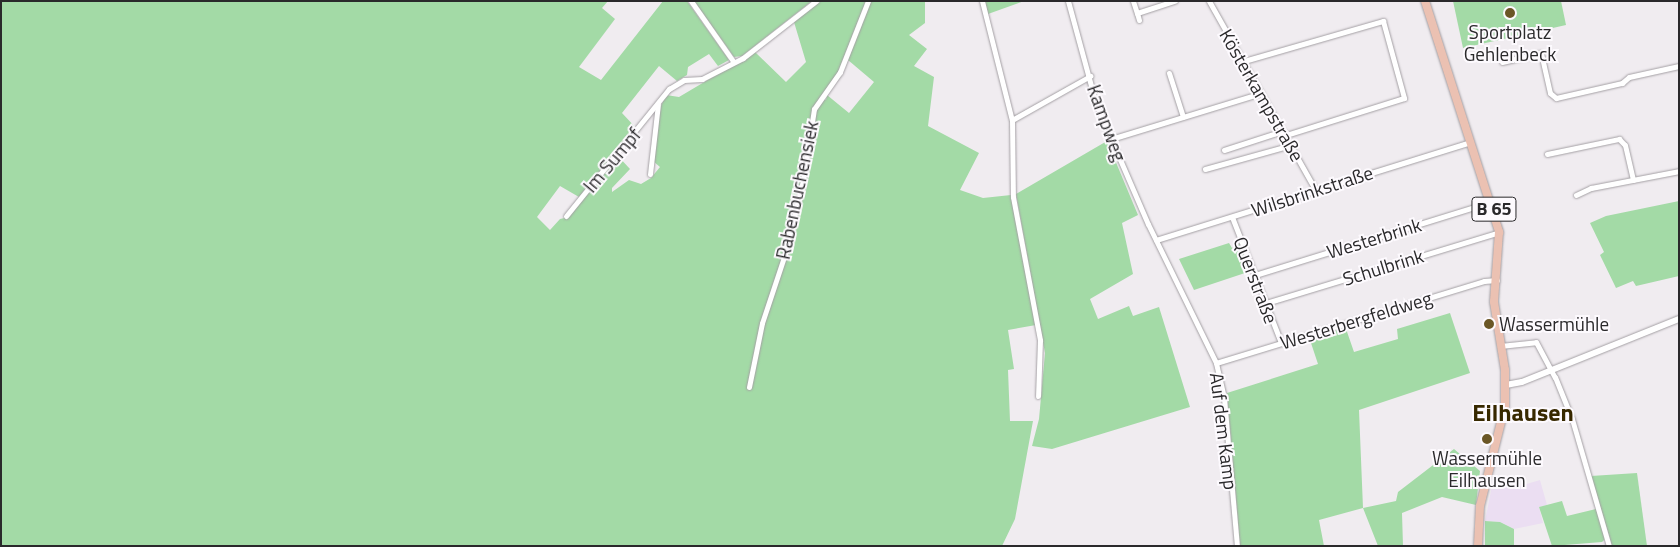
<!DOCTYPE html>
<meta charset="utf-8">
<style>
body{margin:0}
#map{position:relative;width:1680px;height:547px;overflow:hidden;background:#f0ecf0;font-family:"Titillium Web",sans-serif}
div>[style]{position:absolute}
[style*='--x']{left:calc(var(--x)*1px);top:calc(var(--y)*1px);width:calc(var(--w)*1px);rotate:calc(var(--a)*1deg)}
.commercial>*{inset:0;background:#ebdef2}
.green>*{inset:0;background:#a3daa6}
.roads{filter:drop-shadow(0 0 1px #a4a0a4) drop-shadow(0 0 1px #a4a0a4)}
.minor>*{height:5px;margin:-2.5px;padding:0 2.5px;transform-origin:2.5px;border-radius:2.5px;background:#fff}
.tertiary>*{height:6px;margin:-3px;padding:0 3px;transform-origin:3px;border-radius:3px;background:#fff}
.primary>*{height:8px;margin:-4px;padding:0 4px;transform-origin:4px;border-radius:4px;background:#ebc1b2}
.dots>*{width:14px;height:14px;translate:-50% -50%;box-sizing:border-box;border:2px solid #fdfafe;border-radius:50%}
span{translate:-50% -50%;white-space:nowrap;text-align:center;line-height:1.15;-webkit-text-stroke:4px #fdfafe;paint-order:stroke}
.shield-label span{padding:1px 4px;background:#fdfafe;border:1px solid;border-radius:4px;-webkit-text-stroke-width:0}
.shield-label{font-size:18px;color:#2a292b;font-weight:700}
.poi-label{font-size:19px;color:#2a292b}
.left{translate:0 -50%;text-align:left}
.street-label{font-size:19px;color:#2a292b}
.district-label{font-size:24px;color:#382900;font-weight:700}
.frame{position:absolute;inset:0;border:2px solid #2a292b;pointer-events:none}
</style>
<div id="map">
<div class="commercial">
<div style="clip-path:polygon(1540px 480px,1547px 505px,1539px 507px,1543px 523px,1514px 529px,1500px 522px,1485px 521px,1493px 481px,1520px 486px)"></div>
</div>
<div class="green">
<div style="clip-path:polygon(1px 1px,608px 1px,602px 8px,615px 19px,579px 67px,601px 80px,663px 1px,687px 1px,729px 60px,718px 66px,709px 54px,688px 67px,687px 75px,677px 81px,659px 66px,622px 113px,636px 128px,579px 197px,560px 186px,537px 217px,550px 230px,560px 219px,569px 217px,617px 155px,630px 169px,612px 188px,612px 192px,629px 180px,641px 184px,651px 178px,660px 167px,653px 161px,654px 145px,661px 106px,666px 95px,679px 97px,755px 52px,786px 82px,806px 62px,794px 22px,819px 1px,866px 1px,838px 72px,821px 97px,826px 100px,827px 95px,849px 113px,874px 82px,848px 60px,870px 1px,925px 1px,925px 23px,909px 35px,927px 49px,914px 66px,934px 77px,928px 126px,979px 153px,960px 190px,983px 198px,1011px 195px,1036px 325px,1008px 330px,1014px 369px,1008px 370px,1010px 421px,1033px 421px,1015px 519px,1002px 546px,1px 546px)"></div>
<div style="clip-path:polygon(694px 1px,812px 1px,742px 56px,734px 57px)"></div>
<div style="clip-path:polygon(985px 1px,1024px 1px,988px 14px)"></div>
<div style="clip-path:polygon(1453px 1px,1561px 1px,1566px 25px,1463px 48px)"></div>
<div style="clip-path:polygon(1107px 141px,1138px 215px,1122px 223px,1133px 274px,1090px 299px,1098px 319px,1129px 306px,1133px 316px,1159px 307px,1190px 407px,1052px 449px,1032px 446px,1039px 419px,1045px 353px,1016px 194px)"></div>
<div style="clip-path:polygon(1679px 201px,1679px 276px,1636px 286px,1633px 281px,1616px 288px,1600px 255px,1604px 252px,1590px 223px,1606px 216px)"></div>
<div style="clip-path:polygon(1229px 243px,1232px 248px,1240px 244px,1251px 271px,1194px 290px,1179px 259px)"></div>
<div style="clip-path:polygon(1450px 313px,1470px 373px,1359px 410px,1363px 508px,1396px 501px,1398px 492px,1454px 449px,1480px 471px,1476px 505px,1442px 497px,1402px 513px,1403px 546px,1378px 546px,1363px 508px,1319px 520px,1324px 546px,1240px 546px,1227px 393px,1318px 364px,1309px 337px,1345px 326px,1354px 352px,1398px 339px,1397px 329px)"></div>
<div style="clip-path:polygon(1637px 473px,1647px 546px,1612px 546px,1591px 476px)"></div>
<div style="clip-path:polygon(1562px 501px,1567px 516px,1596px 509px,1605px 539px,1602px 542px,1552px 546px,1539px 507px)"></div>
<div style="clip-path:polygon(1485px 521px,1500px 522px,1514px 529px,1514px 546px,1485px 546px)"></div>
</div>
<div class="roads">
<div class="minor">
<div style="--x:691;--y:1;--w:73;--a:55"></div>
<div style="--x:982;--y:1;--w:123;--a:75.9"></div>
<div style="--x:1012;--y:120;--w:77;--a:89.3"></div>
<div style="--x:1013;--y:197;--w:146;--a:79.3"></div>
<div style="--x:1040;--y:340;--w:56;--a:92"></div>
<div style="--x:1068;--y:1;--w:107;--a:74.8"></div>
<div style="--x:1096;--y:104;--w:131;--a:66.6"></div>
<div style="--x:1148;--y:224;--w:155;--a:63.9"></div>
<div style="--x:1216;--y:363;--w:36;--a:77"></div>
<div style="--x:1224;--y:398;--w:149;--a:85"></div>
<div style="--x:1133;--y:1;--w:13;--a:72"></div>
<div style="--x:1209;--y:1;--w:216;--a:60.6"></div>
<div style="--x:1139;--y:20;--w:7;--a:-106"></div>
<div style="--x:1137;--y:13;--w:40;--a:-18"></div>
<div style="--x:1244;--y:61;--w:145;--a:-16.1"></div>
<div style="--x:1383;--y:21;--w:80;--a:74.7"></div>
<div style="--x:1404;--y:98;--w:124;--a:162.6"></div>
<div style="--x:1502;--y:62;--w:40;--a:-13"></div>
<div style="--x:1541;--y:53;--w:41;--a:77.3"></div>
<div style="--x:1550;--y:93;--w:8;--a:40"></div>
<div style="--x:1556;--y:98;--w:68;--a:-12.8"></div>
<div style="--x:1622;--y:83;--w:9;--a:-41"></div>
<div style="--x:1629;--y:77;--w:51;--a:-12.4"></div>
<div style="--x:1169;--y:73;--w:46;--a:72.3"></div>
<div style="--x:1012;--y:120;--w:90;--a:-29.4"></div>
<div style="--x:1111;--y:139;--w:157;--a:-17"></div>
<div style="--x:1224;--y:150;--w:62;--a:-17.9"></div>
<div style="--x:1547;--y:154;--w:74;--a:-11.8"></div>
<div style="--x:1619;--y:139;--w:8;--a:45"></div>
<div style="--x:1625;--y:145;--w:36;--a:77"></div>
<div style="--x:1205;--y:169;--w:89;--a:-15.6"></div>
<div style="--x:650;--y:174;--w:70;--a:-83.5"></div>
<div style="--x:1576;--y:195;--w:17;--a:-25"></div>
<div style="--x:1591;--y:188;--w:90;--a:-10.9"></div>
<div style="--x:566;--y:216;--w:164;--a:-51"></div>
<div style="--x:669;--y:89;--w:17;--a:-31"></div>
<div style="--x:684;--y:80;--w:18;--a:-3"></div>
<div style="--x:702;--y:79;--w:46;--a:-27.1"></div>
<div style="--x:743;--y:58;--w:93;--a:-38"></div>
<div style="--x:1232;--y:217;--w:135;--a:68.7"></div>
<div style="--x:1156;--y:240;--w:327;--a:-17.3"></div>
<div style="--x:1255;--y:275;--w:247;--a:-17.2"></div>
<div style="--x:1266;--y:303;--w:244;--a:-16.9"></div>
<div style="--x:1500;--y:346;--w:36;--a:-6"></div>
<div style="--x:1536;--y:342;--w:40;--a:62"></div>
<div style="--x:1555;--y:377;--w:45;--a:68"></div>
<div style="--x:1572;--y:419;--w:132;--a:73.8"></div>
<div style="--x:1216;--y:363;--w:280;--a:-17"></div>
<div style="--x:1484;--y:281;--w:13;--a:-4"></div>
<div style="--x:749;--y:387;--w:65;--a:-78.5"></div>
<div style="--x:762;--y:323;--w:73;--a:-71.6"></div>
<div style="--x:785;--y:254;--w:76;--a:-76.3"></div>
<div style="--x:803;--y:180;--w:72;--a:-81.2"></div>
<div style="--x:814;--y:109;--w:45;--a:-54.9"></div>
<div style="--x:840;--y:72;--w:76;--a:-68.5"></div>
</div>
<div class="tertiary">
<div style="--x:1506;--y:385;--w:16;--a:-11"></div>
<div style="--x:1522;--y:382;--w:169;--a:-21.9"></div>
</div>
<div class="primary">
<div style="--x:1425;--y:1;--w:243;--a:72.2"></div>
<div style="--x:1499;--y:232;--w:70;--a:94.1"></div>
<div style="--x:1494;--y:302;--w:69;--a:80.8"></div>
<div style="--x:1505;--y:370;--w:36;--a:90"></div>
<div style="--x:1505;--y:406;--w:103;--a:104"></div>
<div style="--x:1480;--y:506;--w:40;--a:92.9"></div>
</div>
</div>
<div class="dots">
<div style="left:1510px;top:13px;background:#6b5726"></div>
<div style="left:1489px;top:324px;background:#6b5726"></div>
<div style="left:1487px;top:439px;background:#6b5726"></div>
</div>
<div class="shield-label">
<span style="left:1494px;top:209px">B 65</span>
</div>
<div class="poi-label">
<span style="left:1510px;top:43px">Sportplatz<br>Gehlenbeck</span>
<span class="left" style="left:1499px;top:324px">Wassermühle</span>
<span style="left:1487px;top:469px">Wassermühle<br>Eilhausen</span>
</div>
<div class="street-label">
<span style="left:1262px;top:95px;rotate:60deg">Kösterkampstraße</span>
<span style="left:1107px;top:123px;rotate:70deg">Kampweg</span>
<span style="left:612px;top:160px;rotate:-50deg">Im Sumpf</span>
<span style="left:797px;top:190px;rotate:-78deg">Rabenbuchensiek</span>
<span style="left:1312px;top:191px;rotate:-18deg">Wilsbrinkstraße</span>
<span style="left:1374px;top:238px;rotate:-17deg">Westerbrink</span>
<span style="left:1383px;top:267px;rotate:-17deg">Schulbrink</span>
<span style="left:1256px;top:280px;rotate:69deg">Querstraße</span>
<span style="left:1356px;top:320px;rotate:-17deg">Westerbergfeldweg</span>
<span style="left:1224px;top:431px;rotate:83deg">Auf dem Kamp</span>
</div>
<div class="district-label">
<span style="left:1523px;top:413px">Eilhausen</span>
</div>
<div class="frame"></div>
</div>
